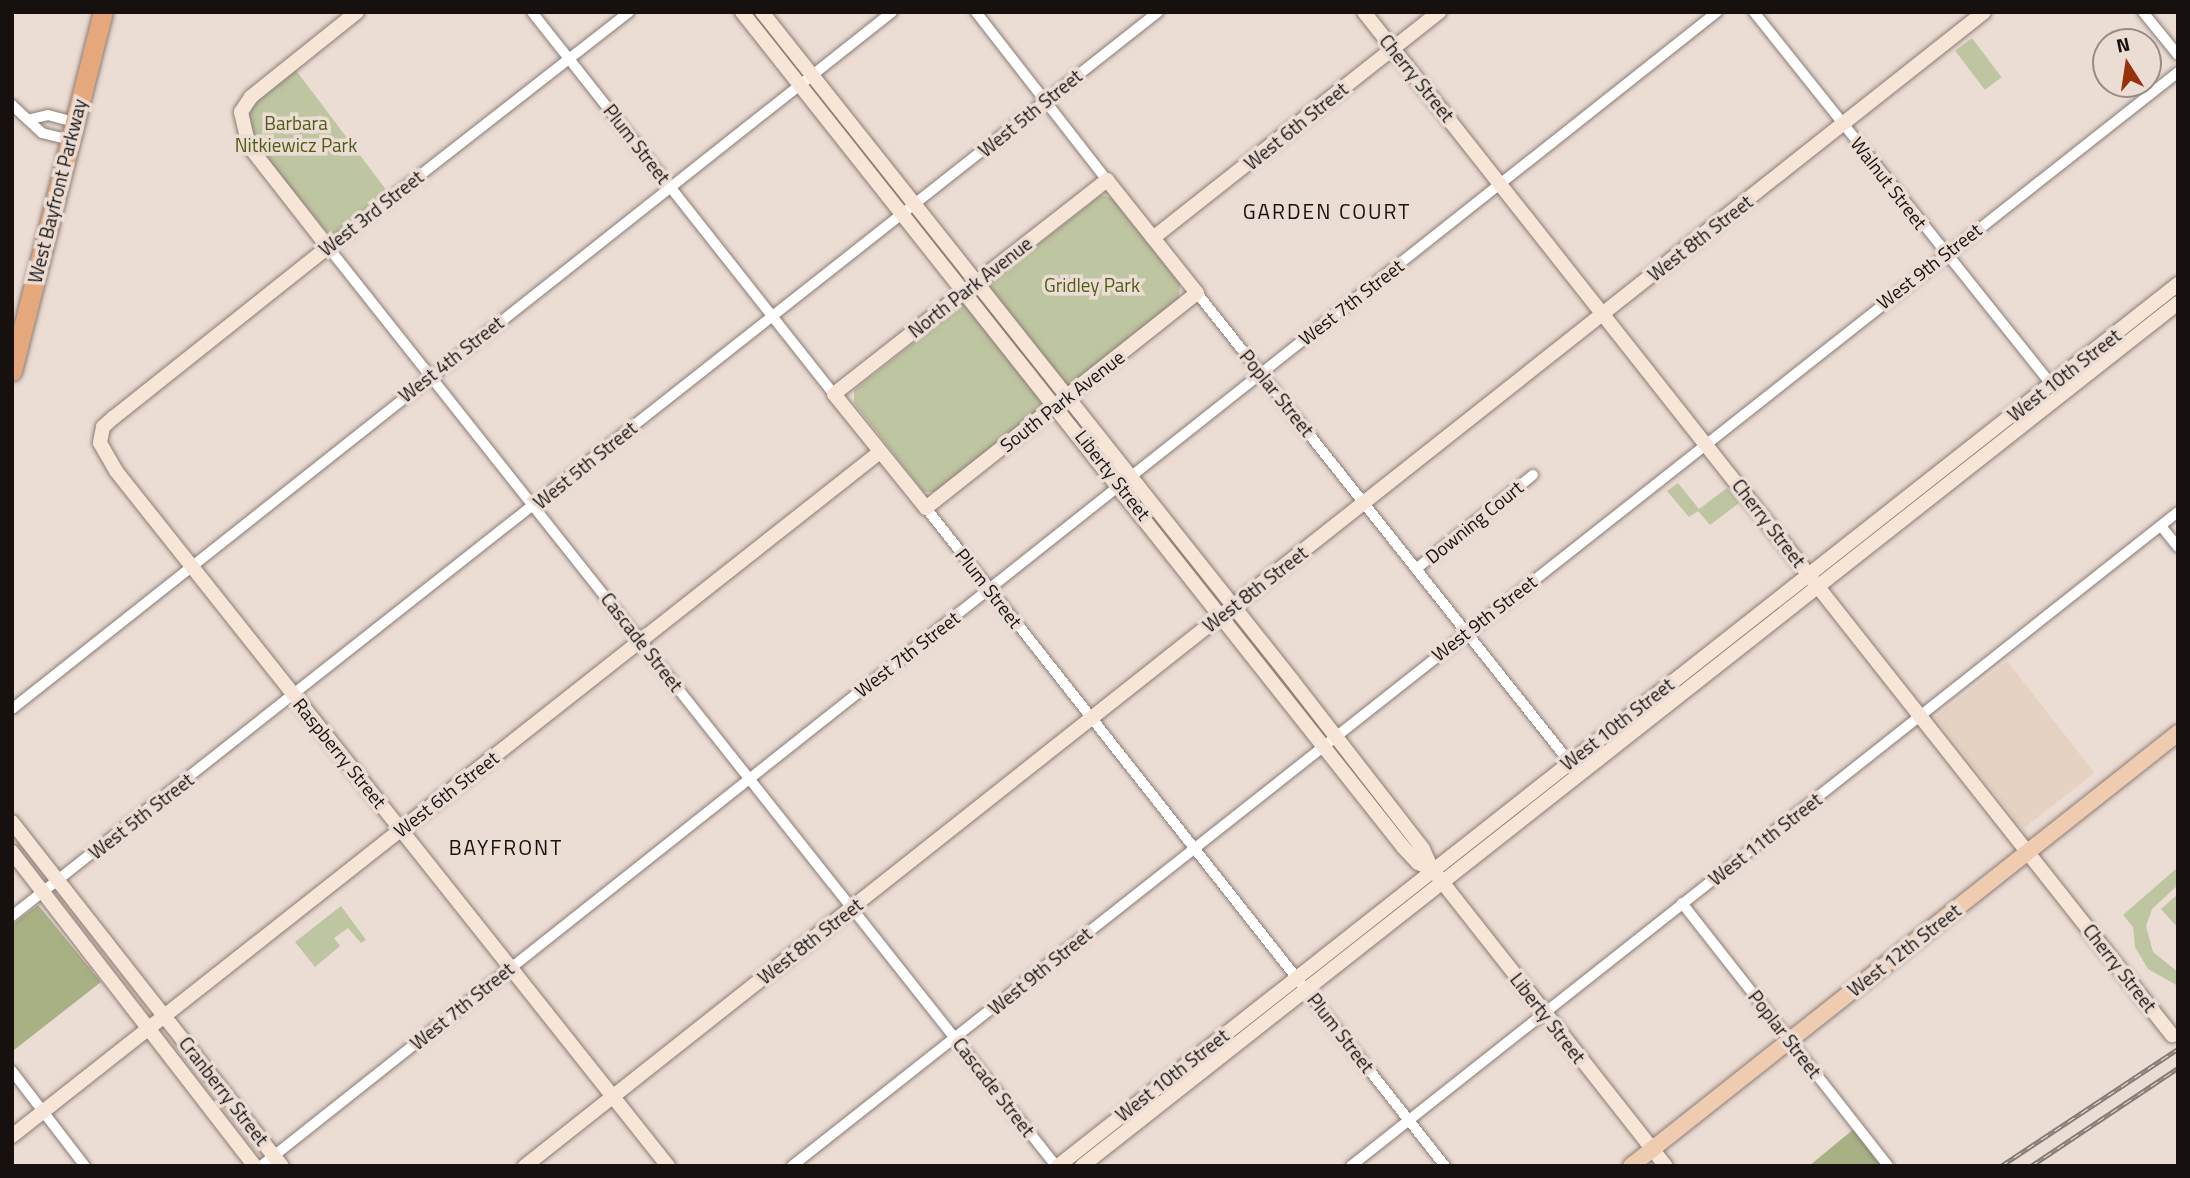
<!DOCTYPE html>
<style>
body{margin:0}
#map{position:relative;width:2190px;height:1178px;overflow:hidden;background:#ebdcd4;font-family:"Titillium Web",sans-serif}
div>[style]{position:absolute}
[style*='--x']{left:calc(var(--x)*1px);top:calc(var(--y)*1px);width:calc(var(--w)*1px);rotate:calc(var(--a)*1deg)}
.industrial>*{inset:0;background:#e5d2c2;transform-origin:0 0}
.green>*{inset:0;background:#bec5a1;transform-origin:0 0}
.forest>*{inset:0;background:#a8b184}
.roads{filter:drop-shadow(0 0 2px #8a7d75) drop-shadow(0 0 2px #8a7d75)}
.street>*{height:10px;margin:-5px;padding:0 5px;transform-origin:5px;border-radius:5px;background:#fff}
.secondary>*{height:14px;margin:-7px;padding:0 7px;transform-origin:7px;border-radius:7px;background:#f7e5d8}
.primary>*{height:16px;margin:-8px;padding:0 8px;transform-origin:8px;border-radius:8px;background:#efcbb0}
.highway>*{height:19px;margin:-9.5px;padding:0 9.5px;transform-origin:9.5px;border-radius:9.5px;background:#e5a87c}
.rail>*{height:5px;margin-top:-2.5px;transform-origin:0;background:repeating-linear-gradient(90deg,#ebdcd4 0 8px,#847a75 0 16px);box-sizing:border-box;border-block:2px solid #847a75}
span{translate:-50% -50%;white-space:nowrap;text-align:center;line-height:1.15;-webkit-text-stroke:7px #ebdcd4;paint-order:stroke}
.street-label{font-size:19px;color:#16110f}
.park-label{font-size:19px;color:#525b15}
.neighbourhood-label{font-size:21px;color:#16110f;letter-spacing:2px}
.frame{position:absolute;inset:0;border:14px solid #16110f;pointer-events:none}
.north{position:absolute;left:2092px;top:28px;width:70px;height:70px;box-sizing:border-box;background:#ebdcd4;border:2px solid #968b85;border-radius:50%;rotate:348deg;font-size:19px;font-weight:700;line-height:28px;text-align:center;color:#16110f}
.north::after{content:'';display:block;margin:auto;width:24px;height:32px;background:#98320c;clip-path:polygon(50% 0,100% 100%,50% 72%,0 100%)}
</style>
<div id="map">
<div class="industrial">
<div style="left:2007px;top:661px;width:142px;height:91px;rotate:52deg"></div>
</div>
<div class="green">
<div style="left:1972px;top:38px;width:49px;height:21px;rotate:53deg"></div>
<div style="clip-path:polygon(295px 69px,387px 191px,331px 237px,252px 141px,249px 116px,254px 103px)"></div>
<div style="clip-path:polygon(1101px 195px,1112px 198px,1180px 284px,1179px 300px,935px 492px,924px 492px,854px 403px,854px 390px)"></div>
<div style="clip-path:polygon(1678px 483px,1699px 509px,1727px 488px,1739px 503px,1710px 525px,1698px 511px,1689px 517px,1667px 491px)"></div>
<div style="clip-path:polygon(2178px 867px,2178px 885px,2152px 909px,2146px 926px,2153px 952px,2178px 972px,2178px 986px,2148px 969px,2135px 947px,2133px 927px,2123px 915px)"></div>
<div style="clip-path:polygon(2178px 894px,2178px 928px,2161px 909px)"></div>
<div style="clip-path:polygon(341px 906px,366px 940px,361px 943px,348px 928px,334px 938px,340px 946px,315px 967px,295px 942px)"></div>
</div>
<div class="forest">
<div style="clip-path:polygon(38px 905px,101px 982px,14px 1050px,12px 925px)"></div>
<div style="clip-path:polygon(1855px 1128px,1884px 1166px,1809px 1166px)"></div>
</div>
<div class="roads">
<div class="street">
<div style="--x:532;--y:12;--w:487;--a:51.7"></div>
<div style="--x:629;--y:12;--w:382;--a:142"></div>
<div style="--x:328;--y:247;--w:1172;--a:51.61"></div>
<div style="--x:976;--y:12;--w:213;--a:52.1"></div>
<div style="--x:1754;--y:12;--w:477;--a:51.4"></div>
<div style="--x:2143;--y:12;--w:55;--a:50.9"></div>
<div style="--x:12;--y:105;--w:41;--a:43"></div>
<div style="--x:42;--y:133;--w:29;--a:14"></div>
<div style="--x:31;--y:119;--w:17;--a:-13"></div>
<div style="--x:48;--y:115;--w:28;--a:15"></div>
<div style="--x:1197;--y:293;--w:608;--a:51.55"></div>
<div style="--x:926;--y:508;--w:838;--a:51.74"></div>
<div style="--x:2161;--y:526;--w:27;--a:51"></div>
<div style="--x:1416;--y:569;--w:150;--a:-38.8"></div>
<div style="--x:12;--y:709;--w:1123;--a:-38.38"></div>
<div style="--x:1682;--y:903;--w:334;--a:51.9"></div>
<div style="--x:12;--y:916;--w:1460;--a:-38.27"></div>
<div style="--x:12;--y:1071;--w:120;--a:52.5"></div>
<div style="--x:261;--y:1166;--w:1858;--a:-38.4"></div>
<div style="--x:792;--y:1166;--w:1766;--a:-38.28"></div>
<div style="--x:1351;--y:1166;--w:1054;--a:-38.34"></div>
</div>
<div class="secondary">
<div style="--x:357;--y:12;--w:136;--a:141.3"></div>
<div style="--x:251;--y:97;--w:18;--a:124"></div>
<div style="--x:241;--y:112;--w:35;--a:77"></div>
<div style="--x:249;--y:146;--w:128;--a:52"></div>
<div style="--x:328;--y:247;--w:273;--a:141.5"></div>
<div style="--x:114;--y:417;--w:15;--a:138"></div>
<div style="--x:103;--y:427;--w:16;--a:101"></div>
<div style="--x:100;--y:443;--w:32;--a:60"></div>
<div style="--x:116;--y:471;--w:888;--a:51.54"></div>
<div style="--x:742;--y:12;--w:1065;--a:51.63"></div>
<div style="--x:1403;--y:847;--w:22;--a:47"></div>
<div style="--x:1418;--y:863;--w:15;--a:23"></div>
<div style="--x:762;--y:12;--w:853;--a:51.57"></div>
<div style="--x:1292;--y:680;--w:214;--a:52.2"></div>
<div style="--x:1423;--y:849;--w:22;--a:66"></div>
<div style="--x:1432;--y:869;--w:378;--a:51.8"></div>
<div style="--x:1364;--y:12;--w:1304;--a:51.7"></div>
<div style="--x:1107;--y:180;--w:144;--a:51.5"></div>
<div style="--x:1197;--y:293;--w:346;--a:141.6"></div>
<div style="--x:926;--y:508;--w:146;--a:-128.9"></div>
<div style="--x:834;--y:394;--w:347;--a:-38.1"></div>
<div style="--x:1153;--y:238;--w:365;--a:-38.3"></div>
<div style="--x:12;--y:822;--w:437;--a:51.9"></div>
<div style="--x:12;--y:852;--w:397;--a:52.3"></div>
<div style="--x:12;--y:1136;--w:1105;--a:-38.24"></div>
<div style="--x:525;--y:1166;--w:1860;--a:-38.34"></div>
<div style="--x:1058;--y:1166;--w:1426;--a:-38.22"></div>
<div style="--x:1082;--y:1166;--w:1395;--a:-38.22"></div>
</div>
<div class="primary">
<div style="--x:1631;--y:1166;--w:698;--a:-38.36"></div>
</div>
<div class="highway">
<div style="--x:12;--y:371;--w:370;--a:-75.8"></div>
</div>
</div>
<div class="rail">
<div style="--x:2001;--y:1166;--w:212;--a:-33.5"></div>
<div style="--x:2031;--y:1166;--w:177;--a:-33.7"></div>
</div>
<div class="street-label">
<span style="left:1417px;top:78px;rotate:51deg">Cherry Street</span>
<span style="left:1030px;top:113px;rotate:-39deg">West 5th Street</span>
<span style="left:1296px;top:126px;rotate:-39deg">West 6th Street</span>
<span style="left:637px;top:144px;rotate:52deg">Plum Street</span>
<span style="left:1889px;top:183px;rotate:52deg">Walnut Street</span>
<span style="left:57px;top:191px;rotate:-76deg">West Bayfront Parkway</span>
<span style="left:371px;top:213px;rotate:-38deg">West 3rd Street</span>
<span style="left:1700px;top:238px;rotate:-38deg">West 8th Street</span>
<span style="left:1929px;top:266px;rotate:-38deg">West 9th Street</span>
<span style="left:970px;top:287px;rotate:-38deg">North Park Avenue</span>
<span style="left:1351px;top:302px;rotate:-38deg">West 7th Street</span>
<span style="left:451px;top:359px;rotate:-38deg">West 4th Street</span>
<span style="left:2064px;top:375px;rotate:-38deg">West 10th Street</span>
<span style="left:1277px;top:393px;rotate:51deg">Poplar Street</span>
<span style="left:1062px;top:401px;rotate:-38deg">South Park Avenue</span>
<span style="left:585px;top:465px;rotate:-39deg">West 5th Street</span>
<span style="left:1113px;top:475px;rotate:52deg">Liberty Street</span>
<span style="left:1474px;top:522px;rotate:-39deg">Downing Court</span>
<span style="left:1769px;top:523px;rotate:52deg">Cherry Street</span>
<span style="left:989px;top:588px;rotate:52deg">Plum Street</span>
<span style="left:1255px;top:589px;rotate:-38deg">West 8th Street</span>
<span style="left:1484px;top:618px;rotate:-38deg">West 9th Street</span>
<span style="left:642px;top:642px;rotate:52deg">Cascade Street</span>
<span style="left:907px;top:654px;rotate:-38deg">West 7th Street</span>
<span style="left:1617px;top:724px;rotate:-38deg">West 10th Street</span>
<span style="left:340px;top:753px;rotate:51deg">Raspberry Street</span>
<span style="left:446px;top:794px;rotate:-38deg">West 6th Street</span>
<span style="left:141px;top:816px;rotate:-38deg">West 5th Street</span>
<span style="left:1765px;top:839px;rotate:-38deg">West 11th Street</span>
<span style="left:810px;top:941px;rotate:-38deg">West 8th Street</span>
<span style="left:1904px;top:950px;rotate:-38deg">West 12th Street</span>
<span style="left:2120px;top:968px;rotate:52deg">Cherry Street</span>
<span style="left:1040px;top:971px;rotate:-39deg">West 9th Street</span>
<span style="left:462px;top:1006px;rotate:-39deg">West 7th Street</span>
<span style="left:1548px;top:1018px;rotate:52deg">Liberty Street</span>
<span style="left:1341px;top:1033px;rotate:52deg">Plum Street</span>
<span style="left:1785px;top:1034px;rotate:52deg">Poplar Street</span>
<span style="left:1172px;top:1075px;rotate:-38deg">West 10th Street</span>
<span style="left:994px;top:1087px;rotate:52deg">Cascade Street</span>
<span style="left:224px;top:1091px;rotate:52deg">Cranberry Street</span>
</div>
<div class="park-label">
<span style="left:296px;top:134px">Barbara<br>Nitkiewicz Park</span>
<span style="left:1092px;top:285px">Gridley Park</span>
</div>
<div class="neighbourhood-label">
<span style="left:1327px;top:211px">GARDEN COURT</span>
<span style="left:506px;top:847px">BAYFRONT</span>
</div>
<div class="frame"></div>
<div class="north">N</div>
</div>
